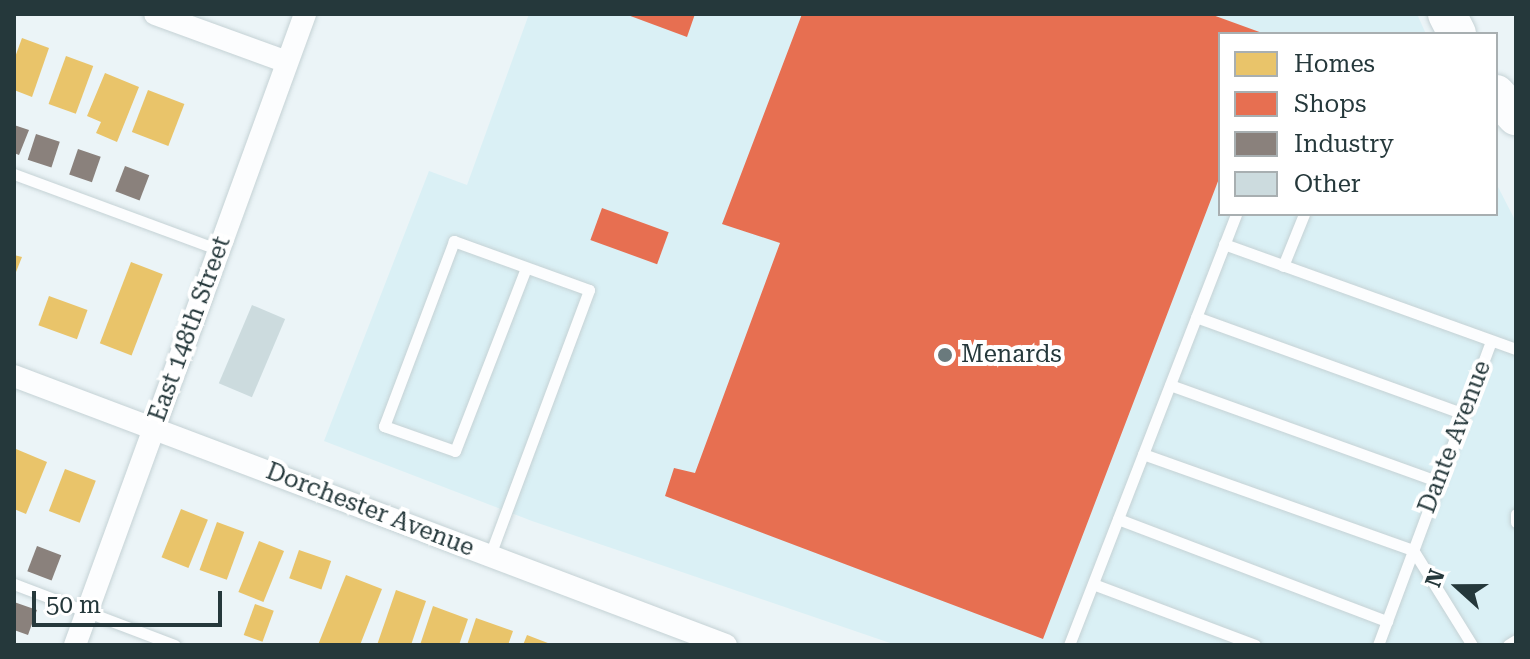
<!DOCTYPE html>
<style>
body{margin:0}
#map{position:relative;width:1530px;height:659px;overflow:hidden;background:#ebf4f7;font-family:"Roboto Serif",serif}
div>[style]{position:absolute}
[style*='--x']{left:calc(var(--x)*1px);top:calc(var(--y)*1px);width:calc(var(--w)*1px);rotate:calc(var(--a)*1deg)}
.built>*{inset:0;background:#daf0f5}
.homes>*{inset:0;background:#e9c46a;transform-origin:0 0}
.shops>*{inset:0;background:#e76f51;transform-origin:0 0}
.industry>*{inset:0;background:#8a817c;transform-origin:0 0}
.building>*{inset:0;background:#ccdbde;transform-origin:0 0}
.roads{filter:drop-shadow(0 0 2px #c5d2d5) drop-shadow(0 0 2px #c5d2d5)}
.lane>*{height:11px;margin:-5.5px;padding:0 5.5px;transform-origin:5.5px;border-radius:5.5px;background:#fcfdfe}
.street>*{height:22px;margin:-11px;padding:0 11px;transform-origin:11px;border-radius:11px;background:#fcfdfe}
.highway>*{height:38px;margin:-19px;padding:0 19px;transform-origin:19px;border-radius:19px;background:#fcfdfe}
.dots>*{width:22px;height:22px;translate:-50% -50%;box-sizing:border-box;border:4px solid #fff;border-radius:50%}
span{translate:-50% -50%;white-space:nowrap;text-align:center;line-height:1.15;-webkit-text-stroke:8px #fff;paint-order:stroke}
.street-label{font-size:24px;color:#25383b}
.poi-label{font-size:24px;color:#25383b}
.left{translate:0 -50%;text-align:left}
.frame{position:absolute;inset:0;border:16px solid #25383b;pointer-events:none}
.legend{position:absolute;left:1218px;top:32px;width:280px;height:184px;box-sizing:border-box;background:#fff;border:2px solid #a8afb1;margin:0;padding:10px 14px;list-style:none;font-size:24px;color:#25383b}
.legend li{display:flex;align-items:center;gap:16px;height:40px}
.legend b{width:40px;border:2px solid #a8afb1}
.north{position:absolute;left:1418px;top:547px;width:80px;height:80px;-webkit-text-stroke:6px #fff;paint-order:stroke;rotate:291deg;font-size:22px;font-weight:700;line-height:32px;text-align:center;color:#25383b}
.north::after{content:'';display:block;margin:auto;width:28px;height:36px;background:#25383b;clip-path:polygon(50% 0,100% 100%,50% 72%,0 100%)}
.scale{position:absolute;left:32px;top:591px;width:190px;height:36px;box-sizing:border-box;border:4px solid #25383b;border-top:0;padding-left:10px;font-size:24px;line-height:28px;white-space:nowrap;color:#25383b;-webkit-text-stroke:6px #fff;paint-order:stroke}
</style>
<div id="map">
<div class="built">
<div style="clip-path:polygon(529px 14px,1417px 14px,1426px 34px,1220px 34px,1220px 214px,1496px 214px,1496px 183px,1516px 222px,1516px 645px,896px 645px,532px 521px,324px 441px,429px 171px,467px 185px)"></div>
</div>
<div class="homes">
<div style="clip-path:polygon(22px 38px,49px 48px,32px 97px,14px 90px,14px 60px)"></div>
<div style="left:66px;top:56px;width:29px;height:51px;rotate:20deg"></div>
<div style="clip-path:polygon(105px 73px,139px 87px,117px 142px,96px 133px,101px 122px,87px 116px)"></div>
<div style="left:148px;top:90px;width:39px;height:45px;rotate:21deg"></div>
<div style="clip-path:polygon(14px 255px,22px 257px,14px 277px)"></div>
<div style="left:131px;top:262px;width:34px;height:87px;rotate:21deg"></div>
<div style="left:49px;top:296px;width:41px;height:31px;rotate:20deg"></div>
<div style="clip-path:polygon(16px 449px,47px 462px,26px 514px,14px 509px)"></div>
<div style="left:65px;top:469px;width:33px;height:45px;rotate:21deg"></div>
<div style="left:181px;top:509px;width:29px;height:52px;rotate:22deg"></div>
<div style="left:217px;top:522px;width:29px;height:51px;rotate:20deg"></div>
<div style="left:259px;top:541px;width:27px;height:55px;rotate:22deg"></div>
<div style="left:299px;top:550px;width:34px;height:30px;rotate:19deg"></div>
<div style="clip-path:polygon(346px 575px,382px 589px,360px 645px,318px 645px)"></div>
<div style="clip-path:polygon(396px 590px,426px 601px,411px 645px,377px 645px)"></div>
<div style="left:255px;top:604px;width:20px;height:33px;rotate:20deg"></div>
<div style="clip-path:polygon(433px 606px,468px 619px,459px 645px,420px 645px)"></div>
<div style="clip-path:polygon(476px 618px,513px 631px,508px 645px,467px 645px)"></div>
<div style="clip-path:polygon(527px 635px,553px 645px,523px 645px)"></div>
</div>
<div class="shops">
<div style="clip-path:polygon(625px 14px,695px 14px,687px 37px)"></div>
<div style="clip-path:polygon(802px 14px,1210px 14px,1265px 34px,1220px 34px,1220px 176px,1043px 639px,665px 496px,674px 468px,695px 473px,780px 243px,722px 224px)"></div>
<div style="left:602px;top:208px;width:71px;height:34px;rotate:20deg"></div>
</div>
<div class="industry">
<div style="clip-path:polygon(14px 125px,29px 130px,19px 155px,14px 153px)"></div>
<div style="left:36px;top:134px;width:25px;height:27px;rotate:18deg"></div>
<div style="left:78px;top:149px;width:24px;height:27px;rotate:19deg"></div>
<div style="left:125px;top:166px;width:26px;height:27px;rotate:21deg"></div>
<div style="left:37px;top:546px;width:26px;height:27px;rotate:21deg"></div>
<div style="clip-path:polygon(14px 602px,37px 610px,28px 635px,14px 630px)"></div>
</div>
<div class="building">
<div style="left:252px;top:305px;width:36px;height:85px;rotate:23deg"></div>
</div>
<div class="roads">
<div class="lane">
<div style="--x:14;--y:174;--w:219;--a:20.3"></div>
<div style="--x:1224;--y:244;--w:310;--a:19.8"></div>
<div style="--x:1283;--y:266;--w:56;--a:-68"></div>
<div style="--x:1196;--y:317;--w:285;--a:19.9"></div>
<div style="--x:1170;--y:385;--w:286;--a:19.8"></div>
<div style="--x:1143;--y:454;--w:287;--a:19.6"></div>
<div style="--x:1516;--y:514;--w:8;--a:90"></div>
<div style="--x:1118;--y:519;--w:288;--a:20.8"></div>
<div style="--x:1413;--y:550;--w:112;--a:58.2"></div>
<div style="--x:490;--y:555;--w:283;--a:-69.5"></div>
<div style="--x:589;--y:290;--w:144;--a:-160.1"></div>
<div style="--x:454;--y:241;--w:198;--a:110.7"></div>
<div style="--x:384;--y:426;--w:75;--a:19.4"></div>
<div style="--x:455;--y:451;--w:196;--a:-68.8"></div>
<div style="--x:14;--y:584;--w:172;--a:20.8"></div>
<div style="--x:1093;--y:584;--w:173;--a:20.6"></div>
<div style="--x:1069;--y:645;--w:462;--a:-68.8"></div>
<div style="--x:1378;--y:645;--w:321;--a:-69.6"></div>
<div style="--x:1508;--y:645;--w:9;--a:-32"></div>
</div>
<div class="street">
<div style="--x:155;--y:14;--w:140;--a:20"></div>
<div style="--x:14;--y:376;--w:761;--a:20.7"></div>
<div style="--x:75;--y:645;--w:672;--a:-69.97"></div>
</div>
<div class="highway">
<div style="--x:1447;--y:14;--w:22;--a:63"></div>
<div style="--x:1496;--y:94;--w:30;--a:48"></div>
</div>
</div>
<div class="dots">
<div style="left:945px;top:355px;background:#6a7a7d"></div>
</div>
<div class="street-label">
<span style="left:190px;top:329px;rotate:-70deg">East 148th Street</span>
<span style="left:1455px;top:437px;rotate:-69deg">Dante Avenue</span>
<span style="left:370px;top:510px;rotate:21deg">Dorchester Avenue</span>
</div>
<div class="poi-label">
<span class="left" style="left:961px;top:355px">Menards</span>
</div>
<div class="frame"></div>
<ul class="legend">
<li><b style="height:22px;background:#e9c46a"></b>Homes</li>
<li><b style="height:22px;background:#e76f51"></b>Shops</li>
<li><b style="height:22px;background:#8a817c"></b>Industry</li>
<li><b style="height:22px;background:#ccdbde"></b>Other</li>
</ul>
<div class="north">N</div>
<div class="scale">50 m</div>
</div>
